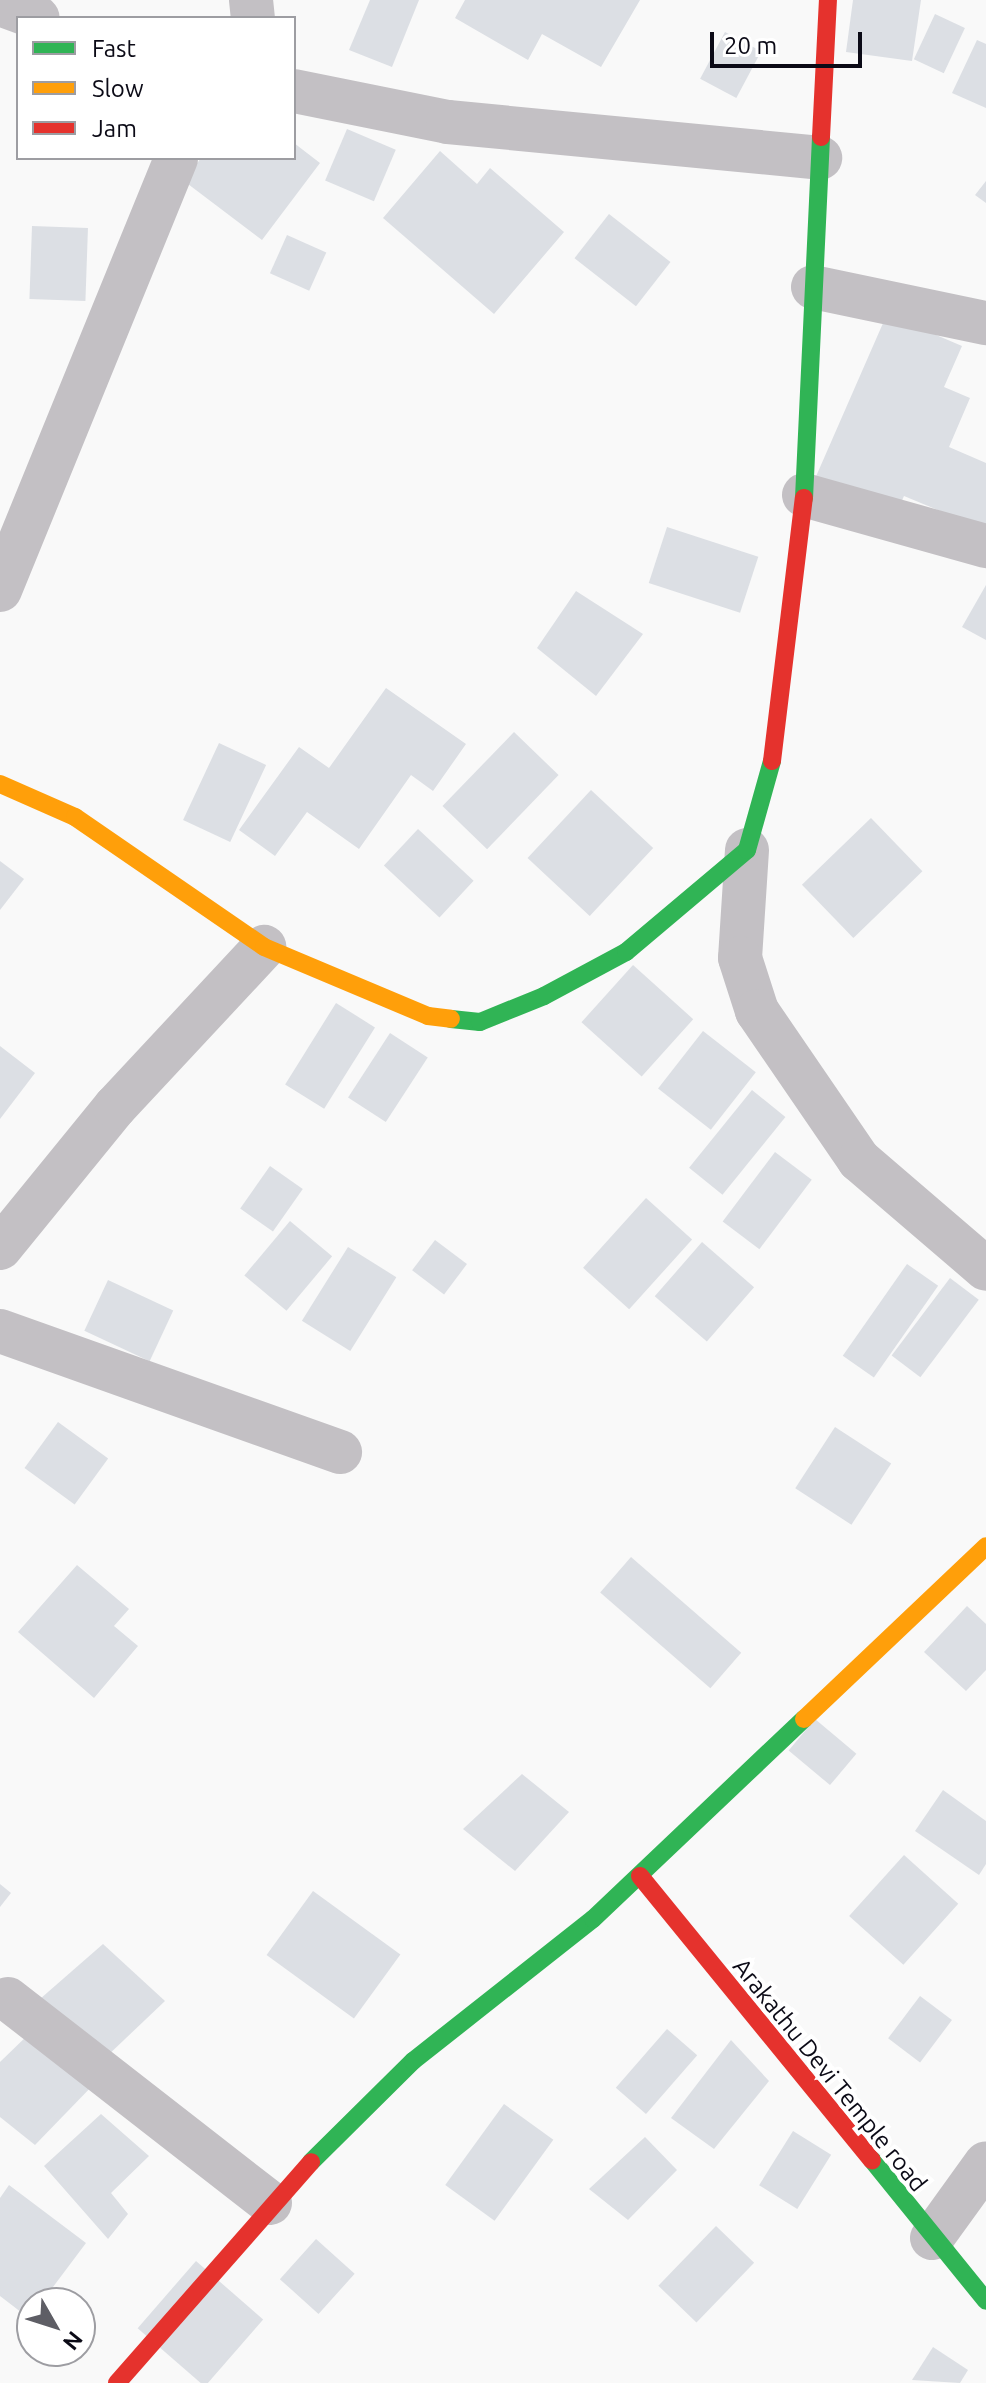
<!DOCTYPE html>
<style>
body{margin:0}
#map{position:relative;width:986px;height:2383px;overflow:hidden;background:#f9f9f9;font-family:Ubuntu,sans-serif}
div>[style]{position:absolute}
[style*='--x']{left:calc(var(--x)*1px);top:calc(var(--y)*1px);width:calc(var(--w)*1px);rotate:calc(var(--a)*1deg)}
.building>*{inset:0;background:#dcdfe4;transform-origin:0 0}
.street>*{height:44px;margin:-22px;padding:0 22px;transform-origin:22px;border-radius:22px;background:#c3c0c4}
.fast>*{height:18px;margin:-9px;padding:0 9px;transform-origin:9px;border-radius:9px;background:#30b455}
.slow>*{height:18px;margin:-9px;padding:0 9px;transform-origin:9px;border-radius:9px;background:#ff9f0a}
.jam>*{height:18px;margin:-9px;padding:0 9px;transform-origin:9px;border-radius:9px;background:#e5322d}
span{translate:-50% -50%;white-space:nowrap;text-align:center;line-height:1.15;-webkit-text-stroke:8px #fff;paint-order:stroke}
.street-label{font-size:24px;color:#0b0a16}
.legend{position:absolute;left:16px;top:16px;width:280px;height:144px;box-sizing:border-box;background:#fff;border:2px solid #9d9da2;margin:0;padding:10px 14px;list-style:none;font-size:24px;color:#0b0a16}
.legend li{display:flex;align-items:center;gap:16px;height:40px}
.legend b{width:40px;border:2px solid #9d9da2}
.north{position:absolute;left:16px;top:2287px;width:80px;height:80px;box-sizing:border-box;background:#fff;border:2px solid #9d9da2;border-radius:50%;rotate:129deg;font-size:22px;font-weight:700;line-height:32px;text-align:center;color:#0b0a16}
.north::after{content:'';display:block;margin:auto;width:28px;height:36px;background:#5e5e65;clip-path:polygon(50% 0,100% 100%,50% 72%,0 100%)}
.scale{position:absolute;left:710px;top:32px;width:152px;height:36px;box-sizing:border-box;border:4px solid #0b0a16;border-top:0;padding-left:10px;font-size:24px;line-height:28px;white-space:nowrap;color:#0b0a16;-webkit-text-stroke:6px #fff;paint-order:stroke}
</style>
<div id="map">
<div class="building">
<div style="clip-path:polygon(370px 0,419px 0,392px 67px,349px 50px)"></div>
<div style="clip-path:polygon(465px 0,640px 0,601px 67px,542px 34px,528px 60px,455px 18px)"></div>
<div style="clip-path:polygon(853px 0,921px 0,912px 61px,846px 52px)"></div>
<div style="left:935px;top:14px;width:33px;height:50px;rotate:25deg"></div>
<div style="left:725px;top:32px;width:41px;height:53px;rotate:28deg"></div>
<div style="clip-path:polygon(977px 40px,986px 44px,986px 108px,952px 93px)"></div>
<div style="left:347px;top:129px;width:53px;height:56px;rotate:23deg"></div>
<div style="clip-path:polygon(294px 143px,320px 163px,262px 240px,184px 181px,201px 158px,294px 158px)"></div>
<div style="clip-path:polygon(440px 151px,477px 184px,490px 168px,564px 232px,494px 314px,383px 218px)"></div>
<div style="clip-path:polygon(986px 181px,986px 203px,975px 195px)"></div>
<div style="left:609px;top:214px;width:78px;height:56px;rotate:38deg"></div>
<div style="left:32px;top:226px;width:56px;height:73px;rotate:2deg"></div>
<div style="left:287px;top:235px;width:43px;height:42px;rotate:24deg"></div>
<div style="clip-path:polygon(887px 314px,962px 346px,944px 387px,970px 398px,949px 447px,986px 463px,986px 530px,904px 496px,895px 516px,814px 481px)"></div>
<div style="left:667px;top:527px;width:96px;height:59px;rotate:18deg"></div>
<div style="clip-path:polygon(986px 585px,986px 640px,962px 627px)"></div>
<div style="clip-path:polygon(576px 591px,643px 634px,596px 696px,537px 648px)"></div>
<div style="clip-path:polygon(386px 688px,466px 744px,433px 791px,411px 775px,359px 849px,307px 812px,275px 856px,239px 830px,299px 747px,329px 768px)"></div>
<div style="left:514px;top:732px;width:62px;height:103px;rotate:44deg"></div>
<div style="left:219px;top:743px;width:52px;height:85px;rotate:25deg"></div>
<div style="left:591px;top:790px;width:85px;height:93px;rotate:43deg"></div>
<div style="left:871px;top:818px;width:74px;height:96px;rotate:46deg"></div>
<div style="left:418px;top:829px;width:76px;height:50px;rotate:43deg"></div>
<div style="clip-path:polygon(0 861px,24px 879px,0 910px)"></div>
<div style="left:633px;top:965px;width:81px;height:77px;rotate:42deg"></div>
<div style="left:336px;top:1003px;width:46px;height:96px;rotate:32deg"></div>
<div style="left:703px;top:1031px;width:67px;height:73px;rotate:38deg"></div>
<div style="left:390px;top:1033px;width:45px;height:77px;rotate:33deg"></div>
<div style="clip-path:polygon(0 1046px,35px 1073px,0 1119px)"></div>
<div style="left:752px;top:1090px;width:43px;height:100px;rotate:39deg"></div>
<div style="left:775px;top:1152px;width:46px;height:87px;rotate:37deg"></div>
<div style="left:270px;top:1166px;width:40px;height:52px;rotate:35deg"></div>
<div style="left:646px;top:1198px;width:62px;height:94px;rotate:42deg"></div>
<div style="left:290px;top:1221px;width:55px;height:71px;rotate:40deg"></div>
<div style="left:435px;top:1240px;width:40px;height:38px;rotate:37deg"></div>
<div style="left:702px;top:1242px;width:69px;height:72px;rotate:41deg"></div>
<div style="left:348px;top:1247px;width:57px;height:87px;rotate:32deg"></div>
<div style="left:907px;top:1264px;width:38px;height:112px;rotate:35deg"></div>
<div style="left:950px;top:1278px;width:36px;height:97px;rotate:37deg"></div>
<div style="left:108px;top:1280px;width:72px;height:56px;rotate:25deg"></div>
<div style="left:58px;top:1422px;width:62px;height:57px;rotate:36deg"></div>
<div style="left:835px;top:1427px;width:67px;height:73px;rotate:33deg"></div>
<div style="left:631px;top:1557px;width:146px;height:47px;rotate:41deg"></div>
<div style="clip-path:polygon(77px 1565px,129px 1609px,114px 1626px,138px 1646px,94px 1698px,18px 1632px)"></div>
<div style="clip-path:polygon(967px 1606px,986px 1624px,986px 1670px,966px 1691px,924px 1652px)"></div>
<div style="left:815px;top:1719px;width:54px;height:41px;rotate:40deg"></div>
<div style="clip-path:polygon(522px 1774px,569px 1812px,515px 1871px,463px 1829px)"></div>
<div style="clip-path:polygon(943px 1790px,986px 1821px,986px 1864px,979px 1875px,915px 1831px)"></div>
<div style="left:904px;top:1855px;width:73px;height:82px;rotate:42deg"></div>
<div style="clip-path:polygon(0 1884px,11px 1893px,0 1907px)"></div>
<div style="left:313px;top:1891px;width:108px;height:79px;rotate:36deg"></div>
<div style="clip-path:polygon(103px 1944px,165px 2001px,104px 2059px,40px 1999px)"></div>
<div style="left:920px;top:1996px;width:40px;height:53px;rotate:37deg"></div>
<div style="left:667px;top:2029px;width:40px;height:78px;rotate:41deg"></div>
<div style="clip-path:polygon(32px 2031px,96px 2082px,35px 2145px,0 2117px,0 2062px)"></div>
<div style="clip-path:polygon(731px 2040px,769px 2081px,714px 2149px,671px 2118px)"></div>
<div style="left:504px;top:2104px;width:61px;height:100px;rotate:36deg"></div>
<div style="clip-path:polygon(101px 2114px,149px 2156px,111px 2193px,128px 2214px,108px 2239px,44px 2166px)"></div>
<div style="left:793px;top:2131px;width:45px;height:64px;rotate:32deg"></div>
<div style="clip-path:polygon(645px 2137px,677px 2170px,628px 2220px,589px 2189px)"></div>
<div style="clip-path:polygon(9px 2185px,86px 2243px,41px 2303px,32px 2303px,30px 2319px,0 2296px,0 2198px)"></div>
<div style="left:716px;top:2226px;width:53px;height:83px;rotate:44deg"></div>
<div style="left:316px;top:2239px;width:52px;height:54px;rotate:42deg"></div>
<div style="left:196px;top:2261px;width:89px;height:89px;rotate:41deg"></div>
<div style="clip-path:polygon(933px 2347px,968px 2370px,960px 2383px,912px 2380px)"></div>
</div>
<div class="street">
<div style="--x:251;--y:0;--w:18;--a:84"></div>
<div style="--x:0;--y:4;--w:40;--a:20.2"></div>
<div style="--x:294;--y:91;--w:157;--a:11.4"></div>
<div style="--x:448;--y:122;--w:374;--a:5.5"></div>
<div style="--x:813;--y:287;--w:177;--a:11.8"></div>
<div style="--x:804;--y:495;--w:189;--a:15.7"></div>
<div style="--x:0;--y:590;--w:466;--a:-67.8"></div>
<div style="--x:747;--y:850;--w:108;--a:93.7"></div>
<div style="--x:740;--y:958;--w:56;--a:72.2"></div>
<div style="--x:757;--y:1011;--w:181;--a:55.6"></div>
<div style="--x:859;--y:1160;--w:167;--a:40.6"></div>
<div style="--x:0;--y:1248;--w:182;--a:-50.8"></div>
<div style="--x:115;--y:1107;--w:219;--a:-47"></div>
<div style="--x:0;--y:1331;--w:361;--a:19.6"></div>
<div style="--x:8;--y:1999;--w:332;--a:37.9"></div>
<div style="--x:932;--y:2238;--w:92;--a:-54.2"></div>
</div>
<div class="fast">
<div style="--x:804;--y:498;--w:361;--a:-87.3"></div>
<div style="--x:451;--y:1019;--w:29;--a:6"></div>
<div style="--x:480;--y:1022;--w:69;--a:-22.1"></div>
<div style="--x:544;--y:996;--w:93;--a:-28.2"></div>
<div style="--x:626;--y:952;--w:158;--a:-40.1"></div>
<div style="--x:747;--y:850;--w:92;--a:-74.3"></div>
<div style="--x:872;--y:2160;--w:181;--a:51"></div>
<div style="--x:311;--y:2162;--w:144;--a:-44.7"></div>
<div style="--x:413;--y:2061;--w:229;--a:-38.3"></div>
<div style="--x:593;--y:1919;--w:291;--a:-43.5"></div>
</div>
<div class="slow">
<div style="--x:0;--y:784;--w:82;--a:23.7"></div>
<div style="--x:75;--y:817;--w:229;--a:34.5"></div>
<div style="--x:264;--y:947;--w:178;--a:22.8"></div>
<div style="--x:428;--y:1016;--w:23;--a:7"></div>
<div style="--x:804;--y:1719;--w:251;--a:-43.5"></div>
</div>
<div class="jam">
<div style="--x:821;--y:137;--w:137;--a:-87.1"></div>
<div style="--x:772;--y:761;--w:265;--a:-83.1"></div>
<div style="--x:640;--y:1876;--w:367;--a:50.8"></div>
<div style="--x:117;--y:2383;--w:294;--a:-48.7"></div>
</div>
<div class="street-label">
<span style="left:830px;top:2075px;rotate:51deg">Arakathu Devi Temple road</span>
</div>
<ul class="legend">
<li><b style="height:10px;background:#30b455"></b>Fast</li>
<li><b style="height:10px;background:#ff9f0a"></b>Slow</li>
<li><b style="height:10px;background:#e5322d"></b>Jam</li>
</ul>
<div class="north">N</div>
<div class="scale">20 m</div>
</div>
